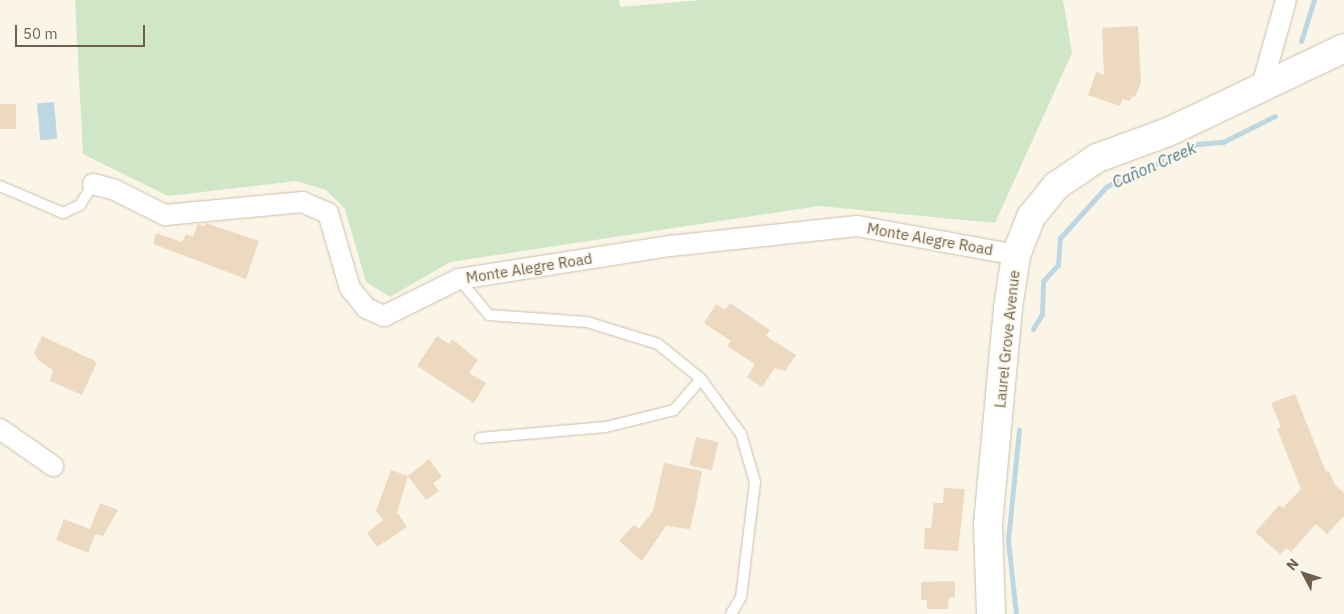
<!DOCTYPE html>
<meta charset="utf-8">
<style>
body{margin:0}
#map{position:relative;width:1344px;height:614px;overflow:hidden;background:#faf5e6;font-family:"IBM Plex Sans",sans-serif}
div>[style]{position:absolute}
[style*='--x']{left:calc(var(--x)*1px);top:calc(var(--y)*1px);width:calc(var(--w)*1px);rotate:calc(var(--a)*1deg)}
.green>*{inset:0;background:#cfe7c6}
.water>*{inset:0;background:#bcd7e2;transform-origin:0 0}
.stream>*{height:5px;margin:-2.5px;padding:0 2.5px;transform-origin:2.5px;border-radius:2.5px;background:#bcd7e2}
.building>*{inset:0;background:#edd8c0;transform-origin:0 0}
.roads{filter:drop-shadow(0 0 1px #cbbead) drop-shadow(0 0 1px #cbbead)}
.lane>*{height:10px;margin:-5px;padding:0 5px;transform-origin:5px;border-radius:5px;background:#fff}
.street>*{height:20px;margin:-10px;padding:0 10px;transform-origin:10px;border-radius:10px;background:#fff}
.secondary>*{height:28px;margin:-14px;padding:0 14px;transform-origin:14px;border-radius:14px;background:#fff}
span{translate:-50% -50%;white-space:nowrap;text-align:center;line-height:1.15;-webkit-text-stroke:4px #fdf9ec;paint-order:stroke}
.street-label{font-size:15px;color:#715f4d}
.water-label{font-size:16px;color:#4c778a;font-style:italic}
.north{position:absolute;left:1279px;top:549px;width:50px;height:50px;-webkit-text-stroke:4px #fdf9ec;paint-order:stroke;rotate:310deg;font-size:14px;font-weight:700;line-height:20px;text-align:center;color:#715f4d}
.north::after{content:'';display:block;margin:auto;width:18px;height:22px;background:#715f4d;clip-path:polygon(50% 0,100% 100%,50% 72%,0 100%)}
.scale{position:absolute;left:15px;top:25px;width:130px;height:22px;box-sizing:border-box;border:2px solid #715f4d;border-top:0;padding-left:6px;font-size:15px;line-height:18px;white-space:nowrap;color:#715f4d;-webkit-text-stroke:4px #fdf9ec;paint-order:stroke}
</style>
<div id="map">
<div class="green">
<div style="clip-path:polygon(75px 0,619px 0,620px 7px,702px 0,1063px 0,1072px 53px,995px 223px,819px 206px,450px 262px,390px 297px,366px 282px,345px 209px,326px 190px,296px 181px,168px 196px,83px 154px)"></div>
</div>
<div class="water">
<div style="left:54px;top:102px;width:37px;height:17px;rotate:85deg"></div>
</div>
<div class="stream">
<div style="--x:1301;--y:41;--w:43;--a:-72.4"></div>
<div style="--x:1033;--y:329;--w:17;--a:-59"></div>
<div style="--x:1042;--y:314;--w:33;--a:-88"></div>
<div style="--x:1043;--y:281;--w:22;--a:-47"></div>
<div style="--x:1058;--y:265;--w:27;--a:-86"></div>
<div style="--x:1060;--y:238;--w:69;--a:-48"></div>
<div style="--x:1106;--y:187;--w:21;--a:-31"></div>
<div style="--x:1124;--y:176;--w:24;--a:-15"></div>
<div style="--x:1147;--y:170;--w:32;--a:-32"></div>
<div style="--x:1174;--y:153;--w:26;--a:-21"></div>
<div style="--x:1198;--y:144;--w:25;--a:-5"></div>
<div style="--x:1223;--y:142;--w:58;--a:-26.6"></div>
<div style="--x:1016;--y:614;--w:74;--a:-96.2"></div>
<div style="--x:1008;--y:540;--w:111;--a:-84.3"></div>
</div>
<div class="building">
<div style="clip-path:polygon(1138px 26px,1141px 83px,1135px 97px,1132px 96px,1130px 101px,1123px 99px,1120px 106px,1088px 95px,1096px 72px,1104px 75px,1102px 28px)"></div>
<div style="left:16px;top:104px;width:25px;height:16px;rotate:90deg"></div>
<div style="clip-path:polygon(206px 223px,259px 241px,246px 279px,153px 244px,156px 233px,182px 242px,186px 234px,193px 237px,198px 224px,205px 226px)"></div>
<div style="clip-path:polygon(730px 303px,770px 330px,766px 336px,796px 355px,785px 371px,775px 368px,762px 387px,747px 377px,755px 364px,727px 346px,731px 341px,704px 323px,716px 304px,725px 310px)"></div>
<div style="clip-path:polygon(42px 336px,97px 362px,82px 395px,50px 381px,53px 370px,38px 360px,34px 353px)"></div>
<div style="clip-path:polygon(437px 336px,449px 344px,452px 339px,478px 360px,469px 373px,486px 383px,474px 403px,417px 366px)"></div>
<div style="clip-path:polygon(1295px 394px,1326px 472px,1329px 471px,1335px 485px,1344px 493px,1344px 516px,1327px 534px,1316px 524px,1291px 552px,1286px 548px,1280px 554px,1255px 532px,1279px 505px,1283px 508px,1301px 489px,1277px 429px,1281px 427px,1271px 403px)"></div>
<div style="left:696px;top:437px;width:23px;height:29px;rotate:13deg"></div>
<div style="clip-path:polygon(429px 459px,442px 477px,433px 483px,439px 491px,426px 500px,408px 476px,397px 512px,407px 527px,377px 547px,367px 533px,383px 520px,376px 511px,391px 470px,408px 476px)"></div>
<div style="clip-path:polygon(664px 463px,702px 471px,696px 503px,690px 529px,666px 526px,642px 561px,619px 541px,634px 525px,639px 529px,653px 511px)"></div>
<div style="clip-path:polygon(944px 488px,965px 489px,958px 551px,924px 549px,925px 528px,931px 528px,934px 503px,943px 503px)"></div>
<div style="clip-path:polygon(100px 503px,118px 510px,103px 536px,95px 534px,88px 553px,56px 540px,64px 519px,90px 529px)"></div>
<div style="clip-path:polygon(955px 581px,955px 597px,949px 597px,948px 609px,927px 609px,927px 600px,921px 600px,921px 582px)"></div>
</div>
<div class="roads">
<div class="lane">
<div style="--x:0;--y:186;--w:69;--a:23.2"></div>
<div style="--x:63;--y:213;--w:19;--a:-25"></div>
<div style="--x:80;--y:205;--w:25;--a:-58"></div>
<div style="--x:459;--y:279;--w:47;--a:50.2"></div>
<div style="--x:489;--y:315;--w:98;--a:4.1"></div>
<div style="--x:587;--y:322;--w:74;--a:17.2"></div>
<div style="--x:658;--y:344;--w:55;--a:39.1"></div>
<div style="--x:701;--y:379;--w:68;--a:54"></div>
<div style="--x:741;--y:434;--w:50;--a:73.7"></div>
<div style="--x:755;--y:482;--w:116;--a:96.9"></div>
<div style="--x:741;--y:597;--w:20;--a:120"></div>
<div style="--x:480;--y:438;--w:126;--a:-5"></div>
<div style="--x:606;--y:427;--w:70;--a:-14"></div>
<div style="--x:674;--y:410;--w:41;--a:-48.9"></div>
</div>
<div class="street">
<div style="--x:1261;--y:89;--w:92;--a:-74.3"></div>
<div style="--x:93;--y:184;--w:23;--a:15"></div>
<div style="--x:115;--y:190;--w:56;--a:26.6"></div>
<div style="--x:165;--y:215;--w:138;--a:-5.4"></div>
<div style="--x:302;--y:202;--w:28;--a:23"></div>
<div style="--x:328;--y:213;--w:78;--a:73.7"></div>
<div style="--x:350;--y:288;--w:26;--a:51"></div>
<div style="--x:366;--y:308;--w:20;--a:24"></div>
<div style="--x:384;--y:316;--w:84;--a:-26.3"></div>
<div style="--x:459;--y:279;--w:214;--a:-8.9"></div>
<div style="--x:670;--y:246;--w:188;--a:-6.1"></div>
<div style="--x:857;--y:226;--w:162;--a:10.3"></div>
<div style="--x:0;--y:429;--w:65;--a:34.9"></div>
</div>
<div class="secondary">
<div style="--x:991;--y:614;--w:90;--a:-91.9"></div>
<div style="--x:988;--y:524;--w:217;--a:-84.7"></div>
<div style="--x:1008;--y:308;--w:54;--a:-81.4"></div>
<div style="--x:1016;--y:255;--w:41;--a:-68.5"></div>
<div style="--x:1031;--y:217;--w:40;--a:-51"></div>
<div style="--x:1056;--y:186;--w:50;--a:-34.3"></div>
<div style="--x:1097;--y:158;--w:76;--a:-20.1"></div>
<div style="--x:1168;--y:132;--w:195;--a:-25.5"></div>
</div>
</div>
<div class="street-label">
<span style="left:930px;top:239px;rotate:10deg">Monte Alegre Road</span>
<span style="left:529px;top:268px;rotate:-9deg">Monte Alegre Road</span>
<span style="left:1007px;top:339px;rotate:-84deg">Laurel Grove Avenue</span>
</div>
<div class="water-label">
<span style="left:1154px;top:165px;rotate:-24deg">Cañon Creek</span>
</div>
<div class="north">N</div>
<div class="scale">50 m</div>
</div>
